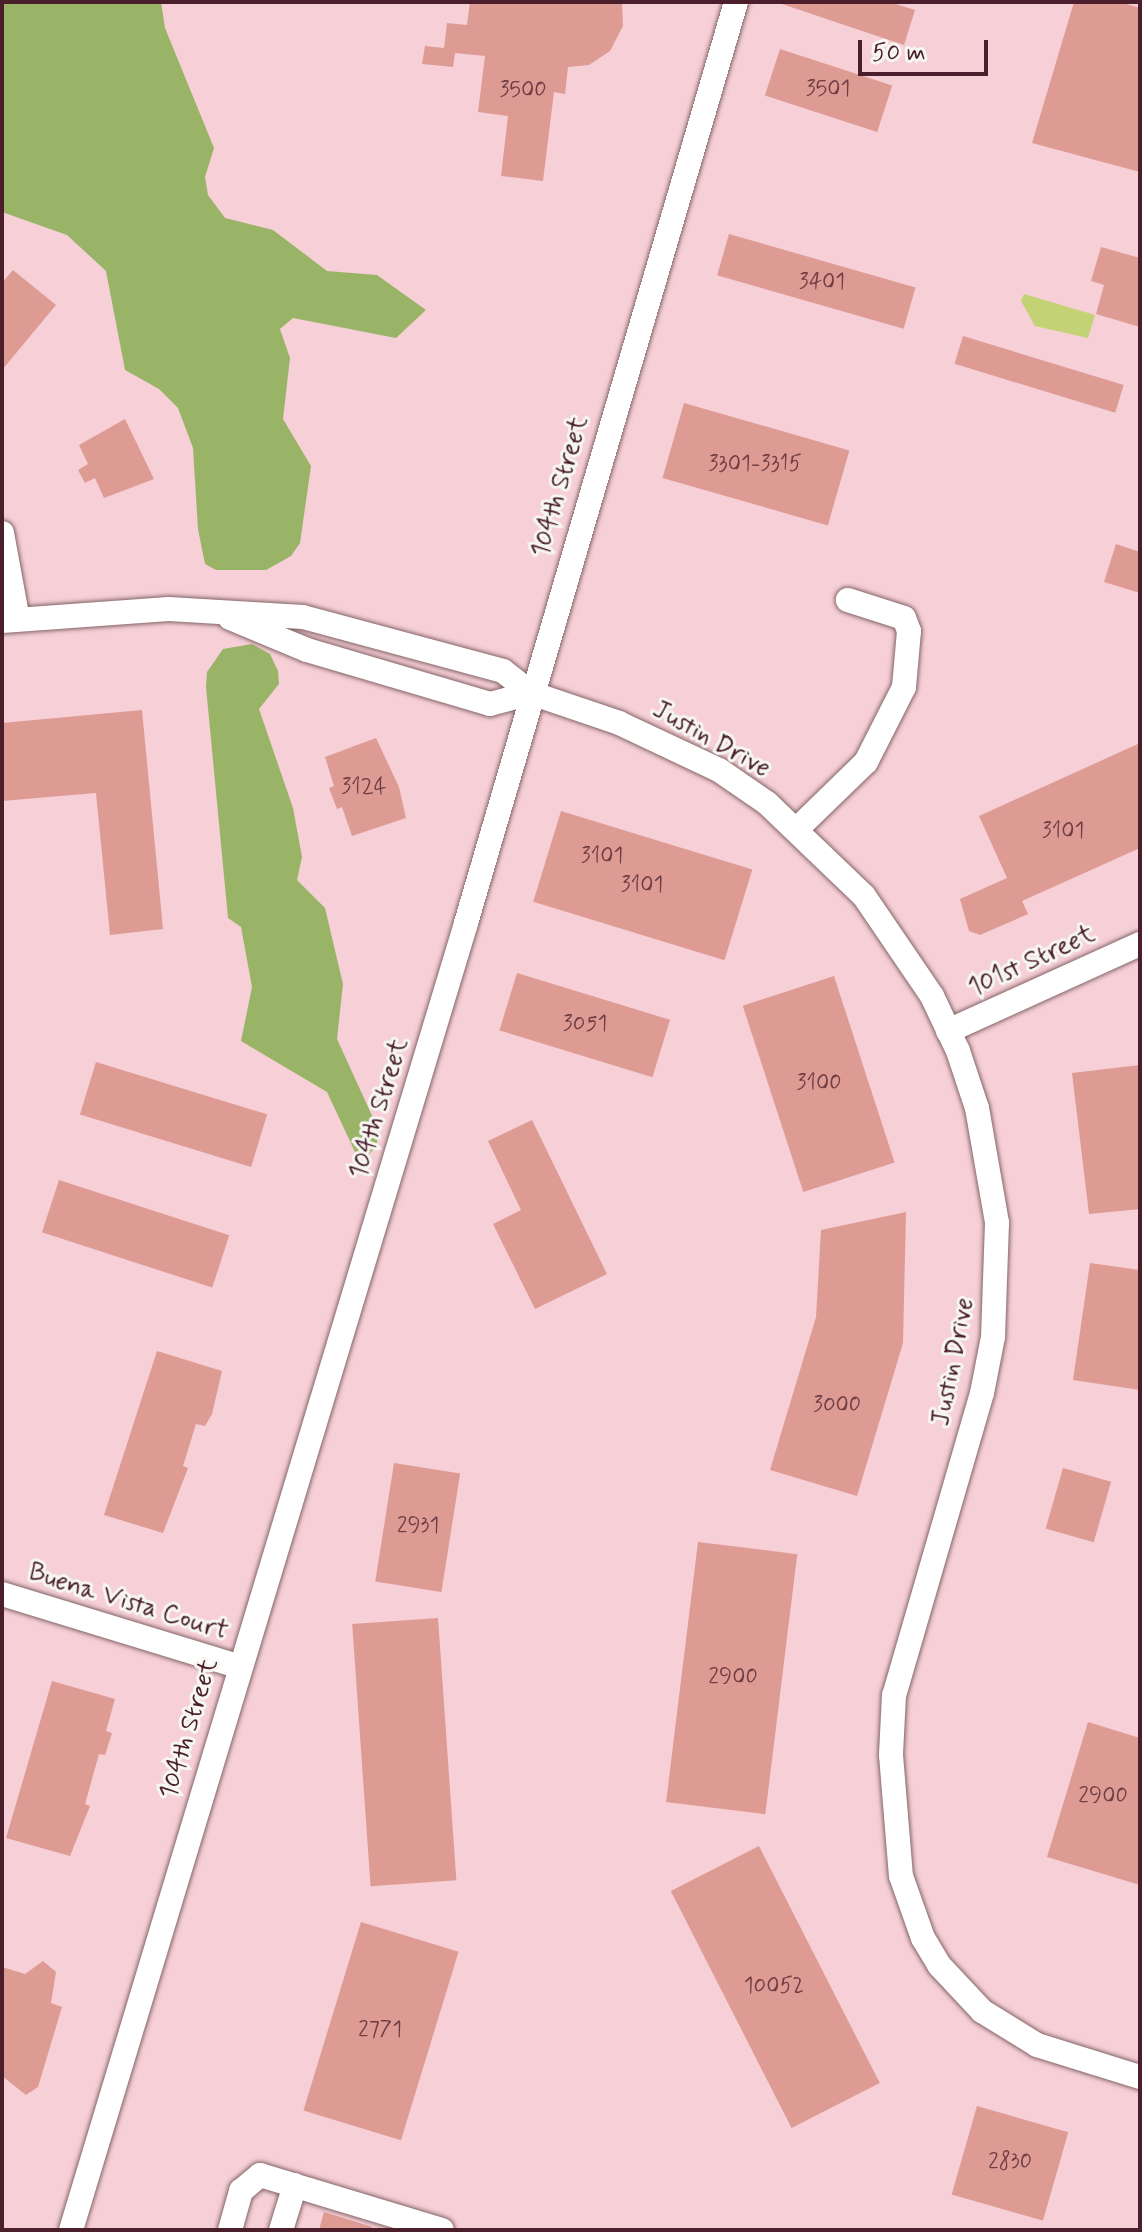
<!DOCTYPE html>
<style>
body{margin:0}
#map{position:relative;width:1142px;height:2232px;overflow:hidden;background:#f1e8d4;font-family:Mynerve,sans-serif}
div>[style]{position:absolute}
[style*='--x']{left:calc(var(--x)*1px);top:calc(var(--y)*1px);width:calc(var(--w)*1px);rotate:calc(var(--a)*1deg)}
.built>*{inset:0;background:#f6cfd7;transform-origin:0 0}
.green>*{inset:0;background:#c2d274}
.forest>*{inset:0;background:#99b466}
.building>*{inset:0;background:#de9b94;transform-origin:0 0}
.roads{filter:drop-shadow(0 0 2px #846566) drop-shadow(0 0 2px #846566)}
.minor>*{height:24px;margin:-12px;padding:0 12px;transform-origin:12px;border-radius:12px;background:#fff}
span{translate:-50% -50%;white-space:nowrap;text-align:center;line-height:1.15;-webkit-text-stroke:6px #f6f6f2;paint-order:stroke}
.number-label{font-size:22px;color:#6f3e45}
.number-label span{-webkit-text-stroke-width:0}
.street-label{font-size:26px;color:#4a1f2b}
.frame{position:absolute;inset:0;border:4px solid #4a1f2b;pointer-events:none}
.scale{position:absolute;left:858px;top:40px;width:130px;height:36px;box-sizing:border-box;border:4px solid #4a1f2b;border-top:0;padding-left:10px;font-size:24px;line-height:28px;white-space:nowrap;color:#4a1f2b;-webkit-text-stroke:6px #f6f6f2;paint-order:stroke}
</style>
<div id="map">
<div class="built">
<div style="left:2px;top:2px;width:1138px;height:2228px"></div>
</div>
<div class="green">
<div style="clip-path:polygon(1024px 294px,1095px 315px,1088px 338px,1035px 326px,1021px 301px)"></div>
</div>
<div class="forest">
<div style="clip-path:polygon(2px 2px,161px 2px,165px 28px,214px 148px,205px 177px,208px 195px,225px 218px,273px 230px,327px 271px,377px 275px,426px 310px,396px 338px,293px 318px,280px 329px,290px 358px,283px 419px,311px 466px,300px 543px,291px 556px,266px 570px,216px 570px,205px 564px,198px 529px,193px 448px,178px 408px,159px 389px,125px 370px,106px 271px,67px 235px,2px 212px)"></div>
<div style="clip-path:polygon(252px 644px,270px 654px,278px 671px,279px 684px,259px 709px,293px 808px,302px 857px,297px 880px,325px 908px,343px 984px,337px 1039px,379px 1131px,376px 1147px,367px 1156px,355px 1152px,327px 1092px,241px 1041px,252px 987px,241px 927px,228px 918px,206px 687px,207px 672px,223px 649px)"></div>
</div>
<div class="building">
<div style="clip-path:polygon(470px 2px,622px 2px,623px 26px,610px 51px,589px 65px,568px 67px,565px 94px,554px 92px,543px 181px,501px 176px,508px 116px,478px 112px,485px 56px,455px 53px,453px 67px,422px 64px,425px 46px,444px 48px,447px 23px,467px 25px)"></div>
<div style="clip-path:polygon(776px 2px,889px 2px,915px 10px,904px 45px)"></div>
<div style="clip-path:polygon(1074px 2px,1120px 2px,1140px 8px,1140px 172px,1032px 143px)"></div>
<div style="left:780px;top:49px;width:118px;height:49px;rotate:18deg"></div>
<div style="left:729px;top:234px;width:194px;height:43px;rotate:16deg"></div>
<div style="clip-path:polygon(1101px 247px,1140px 258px,1140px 327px,1096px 314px,1104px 285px,1091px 281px)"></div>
<div style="clip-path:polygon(13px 270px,56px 305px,2px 370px,2px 283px)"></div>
<div style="left:963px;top:336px;width:168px;height:29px;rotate:17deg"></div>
<div style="left:684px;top:403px;width:172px;height:78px;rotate:16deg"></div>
<div style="clip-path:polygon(125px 419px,154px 479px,104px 498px,95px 478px,85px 483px,78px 470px,88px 464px,79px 445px)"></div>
<div style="clip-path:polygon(1116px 544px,1140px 552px,1140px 593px,1104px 582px)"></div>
<div style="clip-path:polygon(142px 710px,163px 929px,110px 935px,96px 793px,2px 801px,2px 723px)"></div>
<div style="clip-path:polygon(376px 738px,399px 787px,406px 818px,352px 836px,342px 807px,337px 809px,329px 788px,334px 786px,325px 757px)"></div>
<div style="clip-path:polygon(1140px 743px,1140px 848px,1022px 901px,1028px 914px,980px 935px,969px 931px,960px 899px,1007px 878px,979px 816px)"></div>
<div style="left:561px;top:811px;width:200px;height:95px;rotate:17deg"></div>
<div style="left:517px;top:973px;width:160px;height:60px;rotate:17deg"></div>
<div style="left:834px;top:976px;width:196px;height:96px;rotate:72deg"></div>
<div style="left:96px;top:1062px;width:179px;height:55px;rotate:17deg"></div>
<div style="clip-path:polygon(1140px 1065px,1140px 1209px,1089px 1214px,1072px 1073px)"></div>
<div style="clip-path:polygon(532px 1120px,607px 1274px,535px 1309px,493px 1224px,521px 1210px,488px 1141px)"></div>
<div style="left:59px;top:1180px;width:179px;height:55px;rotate:18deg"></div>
<div style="clip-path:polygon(906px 1212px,903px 1343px,857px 1496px,770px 1470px,816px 1317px,821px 1230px)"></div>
<div style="clip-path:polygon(1090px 1263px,1140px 1270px,1140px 1390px,1073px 1380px)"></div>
<div style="clip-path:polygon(157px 1351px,222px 1371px,212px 1414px,205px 1426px,196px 1424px,183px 1466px,188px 1468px,163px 1533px,104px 1515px)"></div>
<div style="left:394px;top:1463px;width:67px;height:120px;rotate:9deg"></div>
<div style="left:1063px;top:1468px;width:50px;height:63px;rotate:16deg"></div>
<div style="left:698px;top:1542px;width:100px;height:262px;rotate:7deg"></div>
<div style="left:438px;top:1618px;width:263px;height:86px;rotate:86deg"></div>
<div style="clip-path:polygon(52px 1681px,115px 1699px,106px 1731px,112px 1733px,105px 1755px,99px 1754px,85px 1804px,90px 1806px,70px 1856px,6px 1838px)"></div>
<div style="clip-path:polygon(1088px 1722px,1140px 1738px,1140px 1885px,1047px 1857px)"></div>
<div style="left:759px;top:1846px;width:266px;height:99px;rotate:63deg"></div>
<div style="left:361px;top:1922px;width:102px;height:197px;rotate:17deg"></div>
<div style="clip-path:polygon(43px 1961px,56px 1972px,51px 2003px,62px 2007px,38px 2087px,26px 2095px,2px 2076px,2px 1967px,25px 1974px)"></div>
<div style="left:977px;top:2106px;width:95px;height:92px;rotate:16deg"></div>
<div style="clip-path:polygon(324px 2212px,372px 2227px,371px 2230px,319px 2230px)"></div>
</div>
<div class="roads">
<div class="minor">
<div style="--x:2;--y:533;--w:88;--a:79.6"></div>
<div style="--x:230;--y:618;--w:83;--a:22.6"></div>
<div style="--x:307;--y:650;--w:191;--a:16.4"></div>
<div style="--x:490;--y:704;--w:42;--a:-15"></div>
<div style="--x:2;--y:621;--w:167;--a:-4.1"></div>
<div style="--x:169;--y:609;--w:134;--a:3.4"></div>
<div style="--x:303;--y:617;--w:207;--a:15.1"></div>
<div style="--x:503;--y:671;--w:36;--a:38"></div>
<div style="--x:531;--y:693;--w:93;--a:18.8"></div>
<div style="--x:619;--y:723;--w:110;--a:25.2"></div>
<div style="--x:719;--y:770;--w:58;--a:34.5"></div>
<div style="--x:767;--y:803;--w:134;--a:43.8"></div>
<div style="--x:864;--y:896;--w:121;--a:55.8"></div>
<div style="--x:932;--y:996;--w:61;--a:64.7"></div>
<div style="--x:958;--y:1051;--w:60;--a:71.6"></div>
<div style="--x:977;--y:1108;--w:117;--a:80.1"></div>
<div style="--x:997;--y:1223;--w:114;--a:92"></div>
<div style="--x:993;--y:1337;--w:57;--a:101.1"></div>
<div style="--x:982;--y:1393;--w:315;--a:106.2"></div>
<div style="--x:894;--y:1695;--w:60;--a:92.9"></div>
<div style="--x:891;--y:1755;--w:121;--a:85.3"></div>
<div style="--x:901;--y:1876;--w:66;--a:70.5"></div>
<div style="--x:923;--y:1938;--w:31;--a:59"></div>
<div style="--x:939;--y:1965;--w:63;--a:46.9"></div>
<div style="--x:982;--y:2011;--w:65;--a:31.7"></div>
<div style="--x:1037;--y:2045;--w:108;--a:17.3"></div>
<div style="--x:797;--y:829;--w:96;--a:-44.2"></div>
<div style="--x:866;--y:762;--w:84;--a:-63.1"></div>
<div style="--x:904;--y:687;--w:56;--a:-84.9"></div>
<div style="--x:909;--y:631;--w:14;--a:-111"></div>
<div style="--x:904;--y:618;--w:59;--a:-162.2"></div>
<div style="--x:948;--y:1031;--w:211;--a:-24.4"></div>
<div style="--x:2;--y:1594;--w:247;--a:17"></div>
<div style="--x:71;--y:2230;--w:1365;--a:-73.18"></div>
<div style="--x:466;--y:923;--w:960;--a:-73.66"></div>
<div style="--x:230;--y:2230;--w:41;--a:-74.2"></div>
<div style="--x:241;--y:2191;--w:25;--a:-40"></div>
<div style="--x:260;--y:2175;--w:190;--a:16.8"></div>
<div style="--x:281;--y:2230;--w:47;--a:-72.7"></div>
</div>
</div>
<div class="number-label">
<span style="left:828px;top:90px">3501</span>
<span style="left:523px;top:91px">3500</span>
<span style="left:822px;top:283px">3401</span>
<span style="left:755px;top:465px">3301-3315</span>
<span style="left:364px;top:788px">3124</span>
<span style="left:1063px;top:832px">3101</span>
<span style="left:602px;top:857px">3101</span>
<span style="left:642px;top:886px">3101</span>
<span style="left:585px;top:1025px">3051</span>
<span style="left:819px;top:1084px">3100</span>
<span style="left:837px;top:1406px">3000</span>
<span style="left:418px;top:1527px">2931</span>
<span style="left:733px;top:1678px">2900</span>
<span style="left:1103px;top:1797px">2900</span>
<span style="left:774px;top:1987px">10052</span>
<span style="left:380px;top:2031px">2771</span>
<span style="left:1010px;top:2163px">2830</span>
</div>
<div class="street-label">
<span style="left:561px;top:487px;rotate:-74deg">104th Street</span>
<span style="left:711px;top:740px;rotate:29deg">Justin Drive</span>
<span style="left:1032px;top:962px;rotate:-25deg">101st Street</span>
<span style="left:380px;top:1109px;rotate:-73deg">104th Street</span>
<span style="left:954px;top:1362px;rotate:-79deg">Justin Drive</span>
<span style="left:128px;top:1603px;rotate:17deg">Buena Vista Court</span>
<span style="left:190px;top:1729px;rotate:-73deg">104th Street</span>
</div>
<div class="frame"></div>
<div class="scale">50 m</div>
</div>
